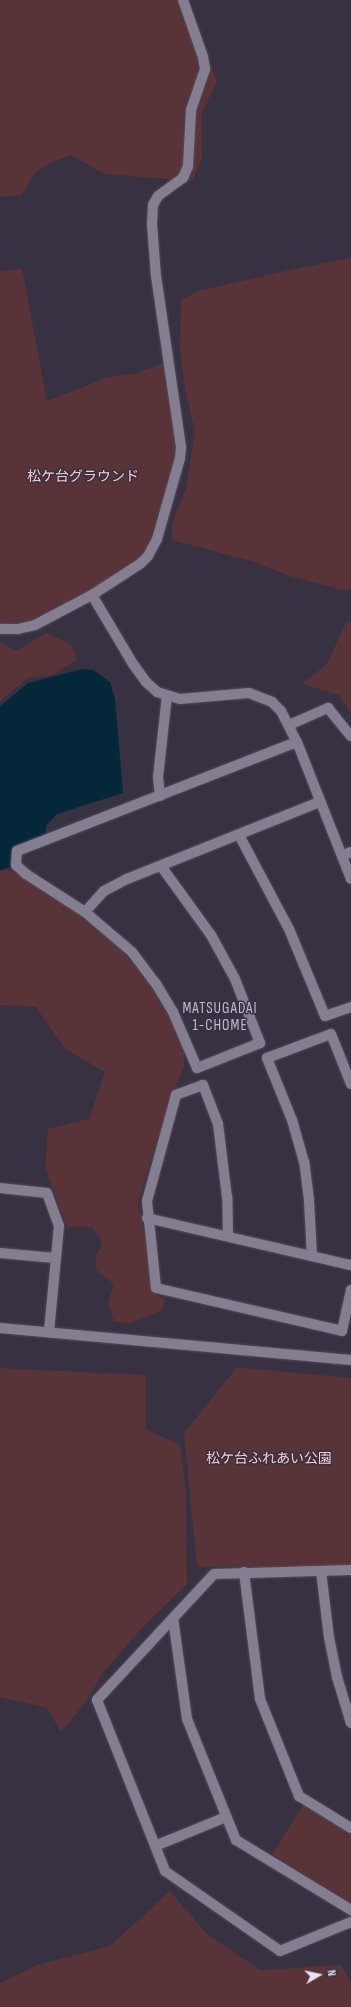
<!DOCTYPE html>
<meta charset="utf-8">
<style>
body{margin:0}
#map{position:relative;width:351px;height:2007px;overflow:hidden;background:#383141;font-family:"Sofia Sans Condensed","Noto Sans JP",sans-serif}
div>[style]{position:absolute}
[style*='--x']{left:calc(var(--x)*1px);top:calc(var(--y)*1px);width:calc(var(--w)*1px);rotate:calc(var(--a)*1deg)}
.green>*{inset:0;background:#583338}
.water>*{inset:0;background:#042839}
.roads{filter:drop-shadow(0 0 1px #534e5b) drop-shadow(0 0 1px #534e5b)}
.minor>*{height:10px;margin:-5px;padding:0 5px;transform-origin:5px;border-radius:5px;background:#857e90}
span{translate:-50% -50%;white-space:nowrap;text-align:center;line-height:1.15;-webkit-text-stroke:3px #383141;paint-order:stroke}
.park-label{font-size:14px;color:#fbcace}
.neighbourhood-label{font-size:15px;color:#c2bbce;letter-spacing:1px}
.north{position:absolute;left:299px;top:1955px;width:40px;height:40px;-webkit-text-stroke:3px #383141;paint-order:stroke;rotate:81deg;font-size:11px;font-weight:700;line-height:16px;text-align:center;color:#e7e3ee}
.north::after{content:'';display:block;margin:auto;width:14px;height:18px;background:#e7e3ee;clip-path:polygon(50% 0,100% 100%,50% 72%,0 100%)}
</style>
<div id="map">
<div class="green">
<div style="clip-path:polygon(0 0,187px 0,217px 82px,202px 112px,202px 158px,192px 181px,105px 174px,70px 155px,50px 163px,34px 174px,22px 195px,0 197px)"></div>
<div style="clip-path:polygon(351px 258px,351px 589px,342px 590px,290px 576px,251px 561px,172px 540px,172px 524px,186px 488px,195px 431px,186px 394px,180px 351px,181px 300px,198px 291px,303px 267px)"></div>
<div style="clip-path:polygon(22px 268px,47px 401px,109px 377px,134px 374px,164px 363px,177px 433px,175px 458px,148px 547px,132px 564px,105px 583px,28px 621px,6px 624px,0 624px,0 272px)"></div>
<div style="clip-path:polygon(351px 621px,351px 714px,339px 695px,302px 684px,327px 664px,345px 624px)"></div>
<div style="clip-path:polygon(46px 633px,71px 644px,77px 660px,52px 675px,28px 678px,0 701px,0 642px,16px 651px)"></div>
<div style="clip-path:polygon(7px 870px,21px 874px,57px 897px,116px 943px,152px 987px,170px 1018px,184px 1049px,184px 1066px,156px 1143px,138px 1203px,148px 1253px,151px 1284px,156px 1294px,165px 1300px,162px 1310px,131px 1323px,114px 1322px,108px 1303px,114px 1284px,96px 1270px,96px 1255px,102px 1246px,99px 1235px,91px 1227px,67px 1227px,45px 1168px,48px 1129px,89px 1119px,105px 1072px,65px 1049px,36px 1007px,0 1005px,0 871px)"></div>
<div style="clip-path:polygon(237px 1367px,351px 1378px,351px 1566px,197px 1567px,184px 1433px)"></div>
<div style="clip-path:polygon(0 1368px,146px 1375px,146px 1429px,180px 1445px,186px 1492px,187px 1584px,141px 1629px,103px 1673px,86px 1702px,61px 1732px,47px 1708px,0 1697px)"></div>
<div style="clip-path:polygon(303px 1805px,351px 1834px,351px 1903px,272px 1854px)"></div>
<div style="clip-path:polygon(170px 1891px,207px 1934px,260px 1970px,341px 1965px,351px 1984px,351px 2007px,0 2007px,0 1983px,37px 1965px,110px 1946px)"></div>
</div>
<div class="water">
<div style="clip-path:polygon(82px 669px,93px 670px,110px 682px,115px 699px,123px 793px,57px 814px,46px 826px,46px 833px,35px 841px,11px 867px,0 870px,0 706px,28px 683px)"></div>
</div>
<div class="roads">
<div class="minor">
<div style="--x:92;--y:595;--w:80;--a:59.3"></div>
<div style="--x:133;--y:664;--w:22;--a:54"></div>
<div style="--x:146;--y:682;--w:15;--a:42"></div>
<div style="--x:157;--y:692;--w:24;--a:17"></div>
<div style="--x:180;--y:699;--w:69;--a:-5"></div>
<div style="--x:249;--y:693;--w:25;--a:21"></div>
<div style="--x:272;--y:702;--w:13;--a:45"></div>
<div style="--x:281;--y:711;--w:35;--a:63"></div>
<div style="--x:297;--y:742;--w:147;--a:68.5"></div>
<div style="--x:0;--y:629;--w:18;--a:0"></div>
<div style="--x:18;--y:629;--w:17;--a:-13"></div>
<div style="--x:35;--y:625;--w:64;--a:-27.8"></div>
<div style="--x:92;--y:595;--w:57;--a:-32.9"></div>
<div style="--x:140;--y:564;--w:11;--a:-45"></div>
<div style="--x:148;--y:556;--w:19;--a:-62"></div>
<div style="--x:157;--y:539;--w:84;--a:-74.1"></div>
<div style="--x:180;--y:458;--w:11;--a:-85"></div>
<div style="--x:181;--y:447;--w:173;--a:-98.3"></div>
<div style="--x:156;--y:276;--w:52;--a:-94.4"></div>
<div style="--x:152;--y:224;--w:19;--a:-87"></div>
<div style="--x:153;--y:205;--w:10;--a:-61"></div>
<div style="--x:158;--y:196;--w:31;--a:-36"></div>
<div style="--x:183;--y:178;--w:13;--a:-67"></div>
<div style="--x:188;--y:166;--w:56;--a:-86.9"></div>
<div style="--x:191;--y:110;--w:43;--a:-71.1"></div>
<div style="--x:205;--y:69;--w:12;--a:-99"></div>
<div style="--x:203;--y:57;--w:60;--a:-109.3"></div>
<div style="--x:289;--y:725;--w:43;--a:-23.6"></div>
<div style="--x:328;--y:708;--w:36;--a:51"></div>
<div style="--x:160;--y:796;--w:19;--a:-96"></div>
<div style="--x:158;--y:777;--w:81;--a:-83.7"></div>
<div style="--x:239;--y:835;--w:106;--a:62"></div>
<div style="--x:289;--y:929;--w:94;--a:67.5"></div>
<div style="--x:325;--y:1016;--w:28;--a:-19"></div>
<div style="--x:342;--y:856;--w:10;--a:-24"></div>
<div style="--x:161;--y:866;--w:85;--a:54.1"></div>
<div style="--x:211;--y:935;--w:50;--a:61.4"></div>
<div style="--x:235;--y:979;--w:69;--a:68.7"></div>
<div style="--x:260;--y:1043;--w:68;--a:158.4"></div>
<div style="--x:197;--y:1068;--w:61;--a:-113.2"></div>
<div style="--x:173;--y:1012;--w:33;--a:-121"></div>
<div style="--x:156;--y:984;--w:40;--a:-127"></div>
<div style="--x:132;--y:952;--w:62;--a:-139.6"></div>
<div style="--x:85;--y:912;--w:70;--a:-147.2"></div>
<div style="--x:26;--y:874;--w:13;--a:-138"></div>
<div style="--x:16;--y:865;--w:14;--a:-86"></div>
<div style="--x:17;--y:851;--w:300;--a:-21.3"></div>
<div style="--x:85;--y:912;--w:28;--a:-48"></div>
<div style="--x:104;--y:891;--w:26;--a:-28"></div>
<div style="--x:127;--y:879;--w:208;--a:-21.8"></div>
<div style="--x:0;--y:1188;--w:47;--a:6.1"></div>
<div style="--x:47;--y:1193;--w:35;--a:70"></div>
<div style="--x:59;--y:1226;--w:106;--a:95.4"></div>
<div style="--x:147;--y:1218;--w:209;--a:13"></div>
<div style="--x:228;--y:1236;--w:39;--a:-91"></div>
<div style="--x:227;--y:1197;--w:74;--a:-97"></div>
<div style="--x:218;--y:1124;--w:42;--a:-111"></div>
<div style="--x:203;--y:1085;--w:29;--a:160"></div>
<div style="--x:176;--y:1095;--w:110;--a:105.3"></div>
<div style="--x:147;--y:1201;--w:87;--a:84.1"></div>
<div style="--x:156;--y:1288;--w:191;--a:13"></div>
<div style="--x:342;--y:1331;--w:42;--a:-77.6"></div>
<div style="--x:0;--y:1253;--w:55;--a:5.2"></div>
<div style="--x:312;--y:1256;--w:56;--a:-93.1"></div>
<div style="--x:309;--y:1200;--w:38;--a:-97"></div>
<div style="--x:304;--y:1162;--w:44;--a:-105.9"></div>
<div style="--x:292;--y:1120;--w:67;--a:-112"></div>
<div style="--x:267;--y:1058;--w:68;--a:-20.6"></div>
<div style="--x:331;--y:1034;--w:54;--a:68.2"></div>
<div style="--x:0;--y:1328;--w:352;--a:5.2"></div>
<div style="--x:351;--y:1570;--w:137;--a:178.3"></div>
<div style="--x:214;--y:1574;--w:172;--a:132.9"></div>
<div style="--x:97;--y:1700;--w:184;--a:68.3"></div>
<div style="--x:165;--y:1871;--w:140;--a:34.8"></div>
<div style="--x:280;--y:1951;--w:77;--a:-22.2"></div>
<div style="--x:321;--y:1571;--w:66;--a:83.1"></div>
<div style="--x:329;--y:1637;--w:41;--a:78.7"></div>
<div style="--x:337;--y:1677;--w:48;--a:73.1"></div>
<div style="--x:244;--y:1572;--w:128;--a:82.8"></div>
<div style="--x:260;--y:1699;--w:105;--a:68.1"></div>
<div style="--x:299;--y:1796;--w:61;--a:31.6"></div>
<div style="--x:173;--y:1618;--w:102;--a:82.1"></div>
<div style="--x:187;--y:1719;--w:131;--a:68"></div>
<div style="--x:236;--y:1840;--w:135;--a:31.3"></div>
<div style="--x:155;--y:1846;--w:77;--a:-22.2"></div>
</div>
</div>
<div class="park-label">
<span style="left:83px;top:477px">松ケ台グラウンド</span>
<span style="left:269px;top:1459px">松ケ台ふれあい公園</span>
</div>
<div class="neighbourhood-label">
<span style="left:220px;top:1017px">MATSUGADAI<br>1-CHOME</span>
</div>
<div class="north">N</div>
</div>
